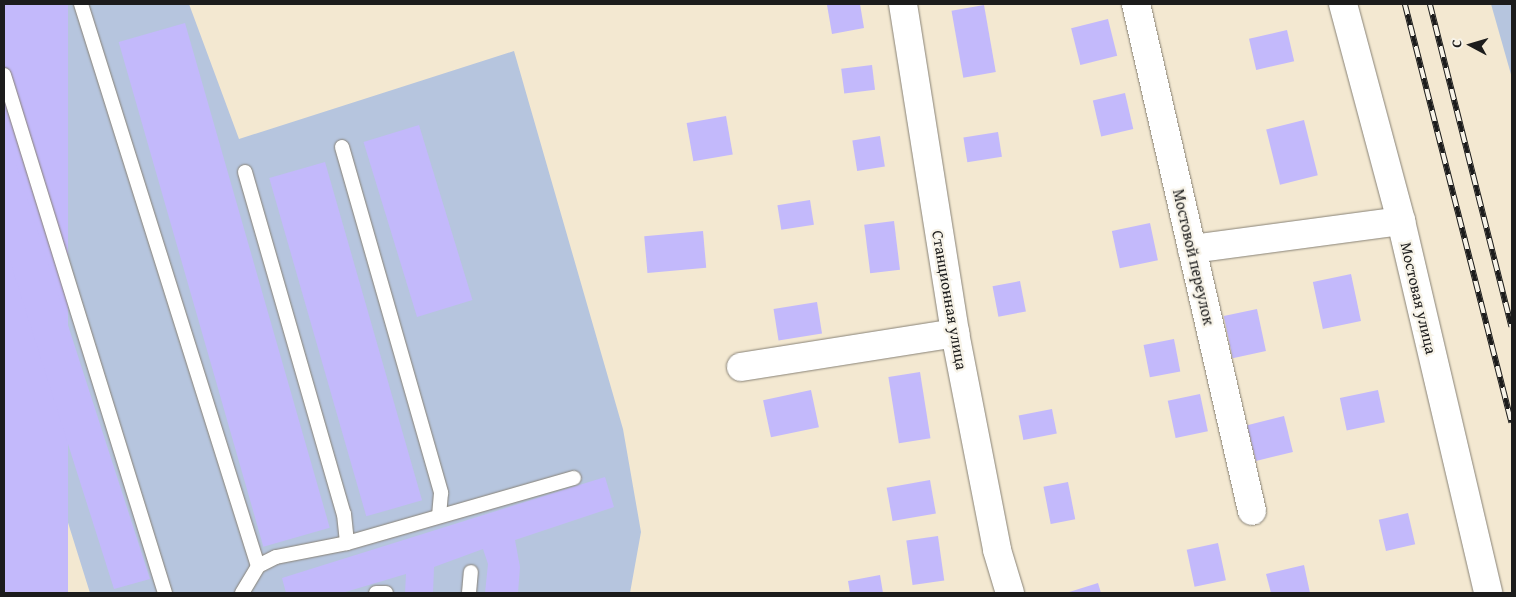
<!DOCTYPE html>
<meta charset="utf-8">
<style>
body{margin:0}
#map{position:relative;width:1516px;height:597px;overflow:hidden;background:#f3e8d1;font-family:"Gentium Book Plus",serif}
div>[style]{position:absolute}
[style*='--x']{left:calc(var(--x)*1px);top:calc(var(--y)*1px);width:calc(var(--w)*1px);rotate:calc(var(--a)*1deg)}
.industrial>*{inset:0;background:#b6c5de}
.building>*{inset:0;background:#c3b9fb;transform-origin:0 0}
.roads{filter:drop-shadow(0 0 1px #888276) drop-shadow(0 0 1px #888276)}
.lane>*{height:14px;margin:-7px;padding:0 7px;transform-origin:7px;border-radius:7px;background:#fff}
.street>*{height:28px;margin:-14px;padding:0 14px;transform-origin:14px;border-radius:14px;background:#fff}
.rail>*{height:5.5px;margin-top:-2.75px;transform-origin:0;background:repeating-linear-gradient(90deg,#f7f3e8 0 11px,#1c1c1c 0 22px);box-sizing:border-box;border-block:1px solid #1c1c1c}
span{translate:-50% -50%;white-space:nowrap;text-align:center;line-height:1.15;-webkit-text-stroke:4.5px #f7f3e8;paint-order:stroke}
.street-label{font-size:16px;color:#1c1c1c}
.frame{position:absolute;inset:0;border:5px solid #1c1c1c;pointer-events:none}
.north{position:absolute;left:1446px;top:20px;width:50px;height:50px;-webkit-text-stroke:4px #f7f3e8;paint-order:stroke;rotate:276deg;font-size:14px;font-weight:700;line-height:20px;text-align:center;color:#1c1c1c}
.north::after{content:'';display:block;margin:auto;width:18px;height:22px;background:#1c1c1c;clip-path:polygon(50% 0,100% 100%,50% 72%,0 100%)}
</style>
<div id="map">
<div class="industrial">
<div style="clip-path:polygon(4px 4px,189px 4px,239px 139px,514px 51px,623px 429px,641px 532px,630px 593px,90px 593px,4px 318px)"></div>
<div style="clip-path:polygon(1491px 4px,1512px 4px,1512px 78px)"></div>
</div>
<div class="building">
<div style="left:4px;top:4px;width:64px;height:593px"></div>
<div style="clip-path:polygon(860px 4px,864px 28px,832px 34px,827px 5px)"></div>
<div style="left:984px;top:5px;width:68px;height:33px;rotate:80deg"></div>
<div style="left:1108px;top:19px;width:38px;height:38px;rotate:76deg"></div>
<div style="left:185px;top:23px;width:525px;height:69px;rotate:74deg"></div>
<div style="left:1287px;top:30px;width:32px;height:39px;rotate:77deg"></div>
<div style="left:872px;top:65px;width:25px;height:31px;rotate:83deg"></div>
<div style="left:1125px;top:93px;width:37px;height:33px;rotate:77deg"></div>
<div style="left:726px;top:116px;width:39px;height:40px;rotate:80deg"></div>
<div style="left:1304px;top:120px;width:57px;height:39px;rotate:76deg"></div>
<div style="left:419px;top:125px;width:183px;height:58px;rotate:73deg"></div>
<div style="clip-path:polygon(4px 127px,150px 579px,114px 589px,4px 242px)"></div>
<div style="left:998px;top:132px;width:25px;height:35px;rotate:81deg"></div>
<div style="left:880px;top:136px;width:31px;height:28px;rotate:81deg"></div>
<div style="left:325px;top:162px;width:352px;height:58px;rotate:74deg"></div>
<div style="left:810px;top:200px;width:25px;height:33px;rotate:81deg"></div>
<div style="left:894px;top:221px;width:49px;height:30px;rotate:83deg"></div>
<div style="left:1150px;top:223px;width:38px;height:39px;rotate:78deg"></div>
<div style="left:703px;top:231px;width:37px;height:59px;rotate:85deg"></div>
<div style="left:1351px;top:274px;width:48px;height:39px;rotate:78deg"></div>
<div style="left:1020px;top:281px;width:31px;height:28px;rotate:79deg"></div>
<div style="left:817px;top:302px;width:32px;height:44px;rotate:81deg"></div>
<div style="left:1257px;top:309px;width:43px;height:34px;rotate:78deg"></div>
<div style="left:1174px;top:339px;width:33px;height:31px;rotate:79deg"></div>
<div style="left:920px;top:372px;width:67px;height:32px;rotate:81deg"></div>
<div style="left:811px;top:390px;width:38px;height:49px;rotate:78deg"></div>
<div style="left:1378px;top:390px;width:33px;height:39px;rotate:78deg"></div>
<div style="left:1200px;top:394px;width:38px;height:33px;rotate:78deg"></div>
<div style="left:1052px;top:409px;width:25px;height:34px;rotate:79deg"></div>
<div style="left:1284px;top:416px;width:37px;height:38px;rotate:76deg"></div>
<div style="clip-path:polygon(605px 477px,614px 507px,515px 540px,520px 567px,518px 593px,485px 593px,488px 564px,483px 549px,434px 567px,433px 593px,405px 593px,406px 574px,342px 593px,286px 593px,282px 578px)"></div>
<div style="left:930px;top:480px;width:34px;height:44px;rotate:80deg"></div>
<div style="left:1068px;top:482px;width:38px;height:25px;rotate:79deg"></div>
<div style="left:1408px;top:513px;width:32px;height:30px;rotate:77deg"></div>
<div style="left:938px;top:536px;width:45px;height:32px;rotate:82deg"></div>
<div style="left:1218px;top:543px;width:38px;height:32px;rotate:78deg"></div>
<div style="clip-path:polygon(1304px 565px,1310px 593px,1271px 593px,1266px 574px)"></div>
<div style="clip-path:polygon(880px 575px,883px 593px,850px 593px,848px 581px)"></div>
<div style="clip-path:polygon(1098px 583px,1101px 593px,1066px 593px)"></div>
</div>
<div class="roads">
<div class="lane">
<div style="--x:81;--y:4;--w:589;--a:72.52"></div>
<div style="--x:4;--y:75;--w:542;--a:72.73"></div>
<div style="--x:342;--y:147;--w:360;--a:74"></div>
<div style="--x:441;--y:493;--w:23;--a:95"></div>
<div style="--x:245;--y:172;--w:356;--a:73.9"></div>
<div style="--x:344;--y:514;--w:29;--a:84"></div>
<div style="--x:242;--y:593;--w:31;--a:-59"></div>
<div style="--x:258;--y:566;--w:20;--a:-27"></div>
<div style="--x:276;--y:557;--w:72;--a:-11.2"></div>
<div style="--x:347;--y:543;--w:236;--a:-16"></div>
<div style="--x:376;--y:593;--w:10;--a:0"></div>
<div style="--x:469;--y:593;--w:21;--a:-85"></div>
</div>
<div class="street">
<div style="--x:903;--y:4;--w:333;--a:81"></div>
<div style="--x:955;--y:333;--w:221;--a:79"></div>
<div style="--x:997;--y:550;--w:45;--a:73.2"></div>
<div style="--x:1136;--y:4;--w:520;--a:77.11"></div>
<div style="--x:1343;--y:4;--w:225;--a:75"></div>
<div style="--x:1401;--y:221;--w:382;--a:76.8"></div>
<div style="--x:1192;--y:249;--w:211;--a:-7.6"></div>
<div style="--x:741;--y:367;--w:217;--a:-9"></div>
</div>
</div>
<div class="rail">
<div style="--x:1405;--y:4;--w:432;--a:75.7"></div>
<div style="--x:1430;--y:4;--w:333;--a:75.8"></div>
</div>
<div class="street-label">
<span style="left:1194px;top:257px;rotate:77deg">Мостовой переулок</span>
<span style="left:1419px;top:298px;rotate:77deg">Мостовая улица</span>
<span style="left:950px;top:300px;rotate:80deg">Станционная улица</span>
</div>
<div class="frame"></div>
<div class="north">С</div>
</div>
